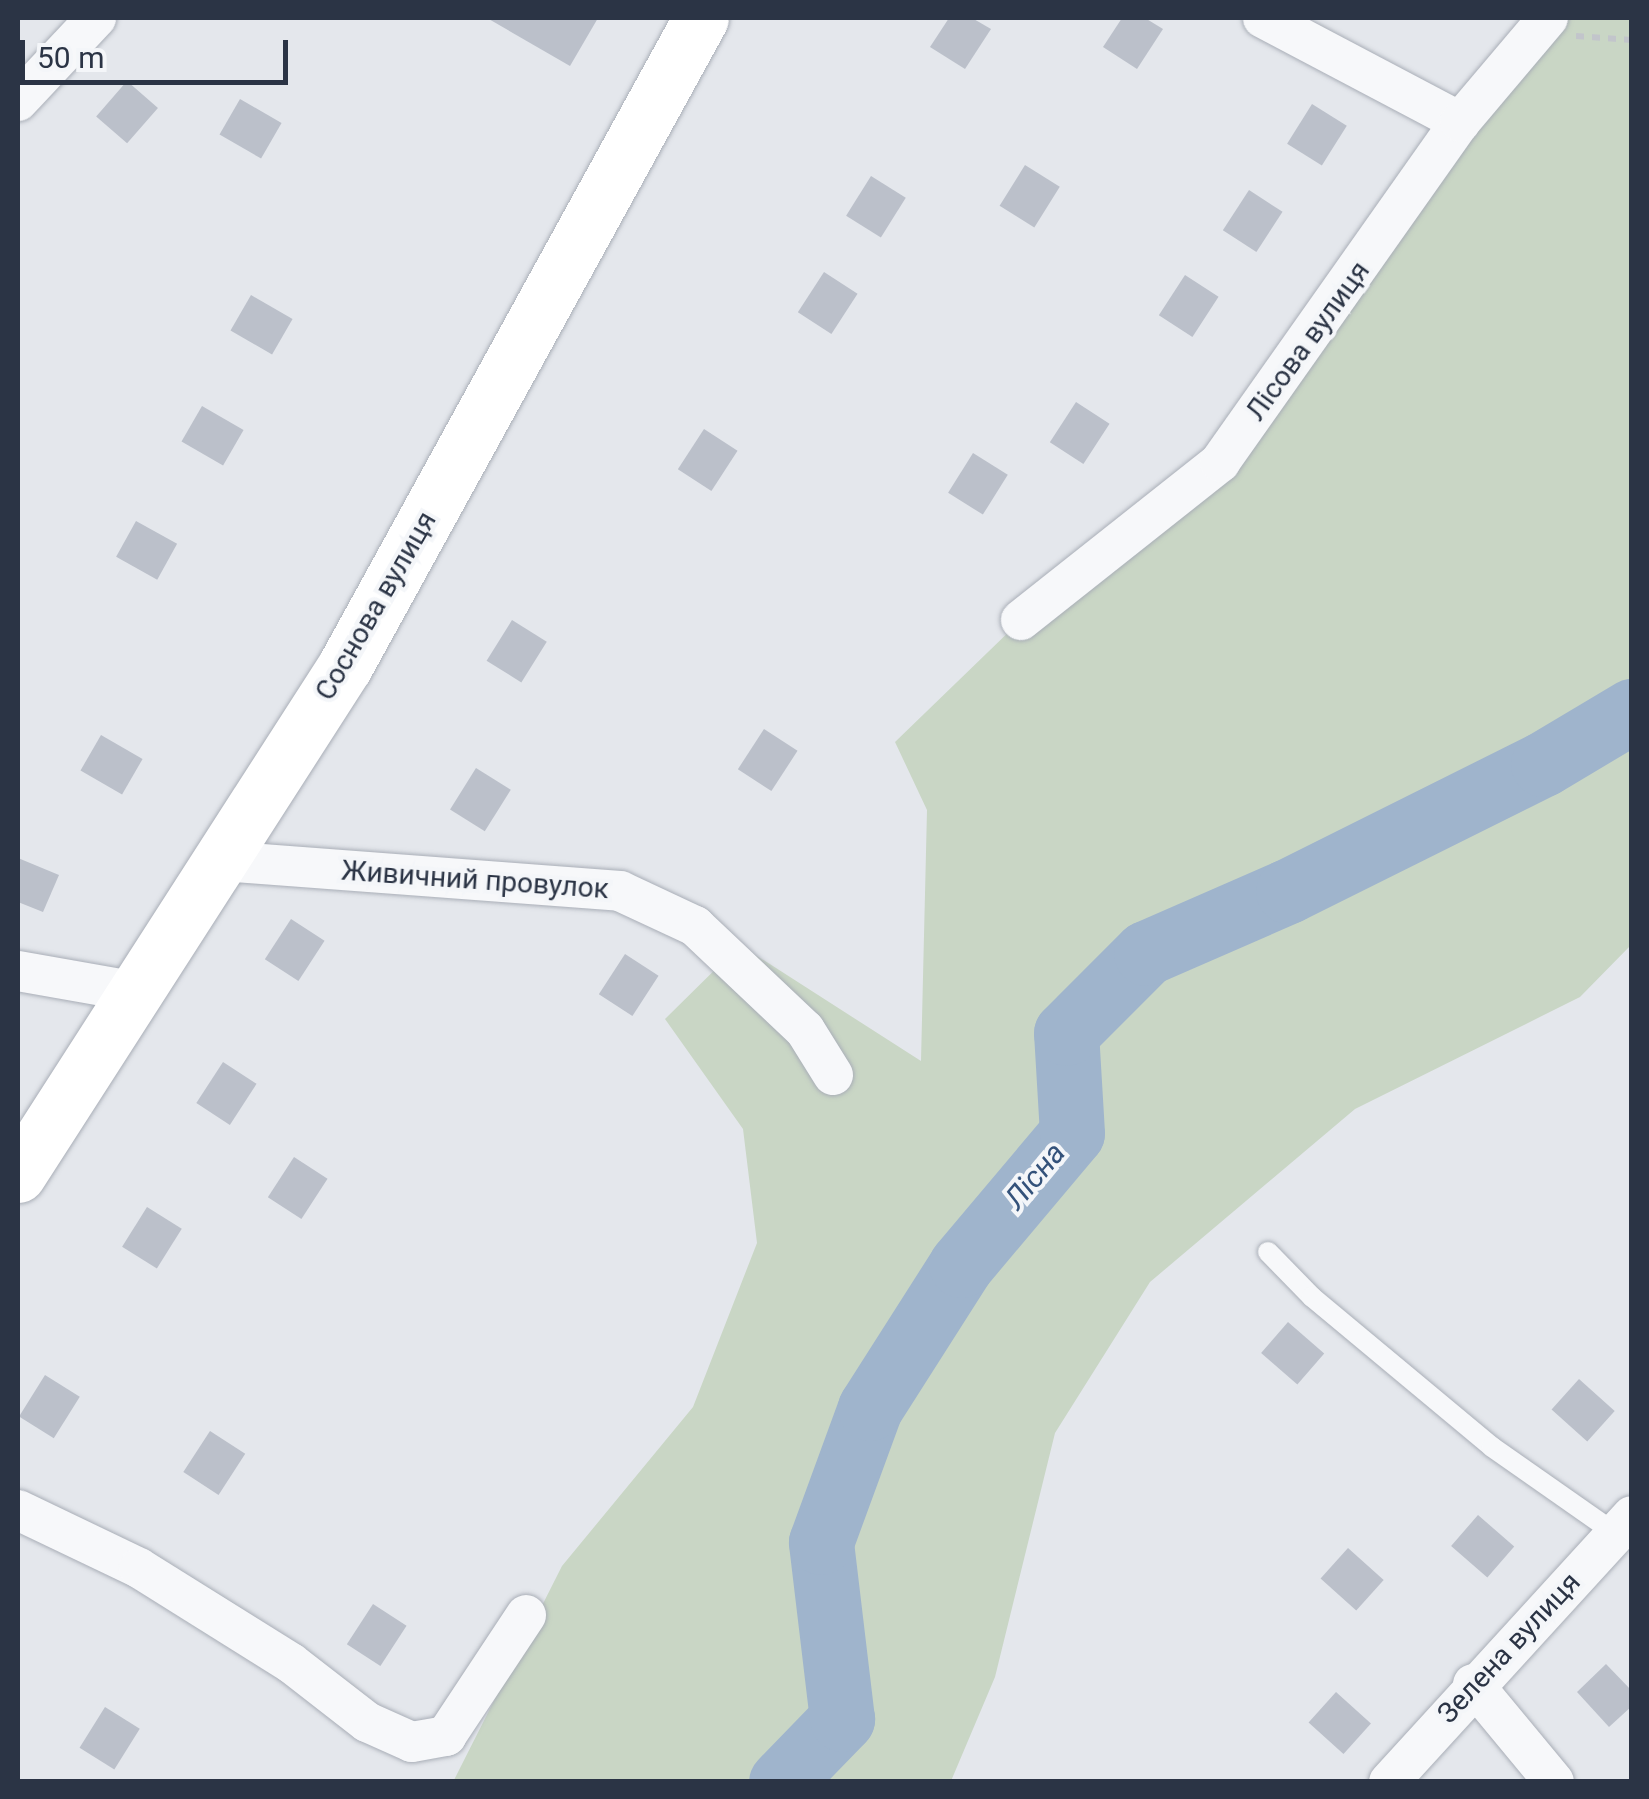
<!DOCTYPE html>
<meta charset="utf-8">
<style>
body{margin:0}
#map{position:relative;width:1649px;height:1799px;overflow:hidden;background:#e4e7ec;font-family:Roboto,sans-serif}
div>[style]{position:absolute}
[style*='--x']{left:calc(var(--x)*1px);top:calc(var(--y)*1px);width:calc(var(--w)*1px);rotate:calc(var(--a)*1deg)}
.green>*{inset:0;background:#c9d6c5}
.river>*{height:65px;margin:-32.5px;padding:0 32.5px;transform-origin:32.5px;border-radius:32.5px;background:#9fb4cc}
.building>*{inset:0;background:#bbc0ca;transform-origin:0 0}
.path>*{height:6px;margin-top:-3px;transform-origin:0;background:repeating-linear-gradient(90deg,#c2c5cb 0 8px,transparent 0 16px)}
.roads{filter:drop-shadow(0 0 2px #a9aeb7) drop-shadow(0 0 2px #a9aeb7)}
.lane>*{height:20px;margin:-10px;padding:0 10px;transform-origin:10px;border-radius:10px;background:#f7f8fa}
.street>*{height:40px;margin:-20px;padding:0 20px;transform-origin:20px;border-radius:20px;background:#f7f8fa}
.secondary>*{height:55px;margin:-27.5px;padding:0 27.5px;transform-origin:27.5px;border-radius:27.5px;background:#fff}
span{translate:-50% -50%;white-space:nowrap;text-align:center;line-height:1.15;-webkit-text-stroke:8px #f4f6f9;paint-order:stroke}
.street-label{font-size:28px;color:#2b3445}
.water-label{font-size:30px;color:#34527a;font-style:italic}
.frame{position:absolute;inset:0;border:20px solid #2b3445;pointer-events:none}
.scale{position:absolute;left:20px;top:40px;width:268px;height:45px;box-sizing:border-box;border:5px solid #2b3445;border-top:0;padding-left:12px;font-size:30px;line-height:35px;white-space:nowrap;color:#2b3445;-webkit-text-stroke:8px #f4f6f9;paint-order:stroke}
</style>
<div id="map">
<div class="green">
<div style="clip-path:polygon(1548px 18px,1631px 18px,1631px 945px,1580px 997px,1355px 1109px,1150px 1282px,1055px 1433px,995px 1677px,951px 1781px,453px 1782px,562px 1566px,693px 1407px,757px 1243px,743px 1129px,665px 1019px,740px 945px,921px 1061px,927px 810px,895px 742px,1021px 620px,1220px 462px)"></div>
</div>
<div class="river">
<div style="--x:781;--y:1782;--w:88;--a:-45.9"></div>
<div style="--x:842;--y:1719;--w:178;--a:-96.8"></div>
<div style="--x:821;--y:1542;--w:143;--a:-69.9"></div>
<div style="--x:870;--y:1408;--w:169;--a:-57.5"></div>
<div style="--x:961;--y:1265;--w:172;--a:-49.9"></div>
<div style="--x:1072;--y:1133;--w:100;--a:-93.4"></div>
<div style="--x:1066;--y:1033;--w:113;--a:-45"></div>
<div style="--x:1146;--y:953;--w:155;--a:-23.6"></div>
<div style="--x:1288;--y:891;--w:285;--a:-26.5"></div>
<div style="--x:1543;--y:764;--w:104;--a:-30.8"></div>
</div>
<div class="building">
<div style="clip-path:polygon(487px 18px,598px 18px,570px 66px)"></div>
<div style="clip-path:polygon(949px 18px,972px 18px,991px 29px,965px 69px,930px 47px)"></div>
<div style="clip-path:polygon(1122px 18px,1145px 18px,1163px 29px,1137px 69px,1103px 47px)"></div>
<div style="left:127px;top:81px;width:41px;height:47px;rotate:41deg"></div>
<div style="left:240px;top:99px;width:48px;height:41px;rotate:30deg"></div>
<div style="left:1312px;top:104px;width:41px;height:47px;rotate:32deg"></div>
<div style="left:1025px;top:165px;width:41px;height:48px;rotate:32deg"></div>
<div style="left:871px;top:176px;width:41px;height:47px;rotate:32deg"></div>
<div style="left:1249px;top:190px;width:40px;height:48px;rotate:33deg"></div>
<div style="left:824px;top:272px;width:40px;height:48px;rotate:33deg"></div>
<div style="left:1185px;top:275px;width:40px;height:48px;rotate:33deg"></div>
<div style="left:251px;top:295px;width:48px;height:41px;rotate:30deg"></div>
<div style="left:1076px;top:402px;width:40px;height:48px;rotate:33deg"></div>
<div style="left:202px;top:406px;width:48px;height:41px;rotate:30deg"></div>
<div style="left:704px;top:429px;width:40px;height:48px;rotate:33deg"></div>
<div style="left:973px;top:453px;width:41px;height:47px;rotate:32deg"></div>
<div style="left:136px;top:521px;width:47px;height:41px;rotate:29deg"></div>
<div style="left:512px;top:620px;width:41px;height:48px;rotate:32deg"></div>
<div style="left:764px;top:729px;width:40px;height:48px;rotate:33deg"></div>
<div style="left:101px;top:735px;width:48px;height:41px;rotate:30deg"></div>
<div style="left:476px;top:768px;width:41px;height:49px;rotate:32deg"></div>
<div style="clip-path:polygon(18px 858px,59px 875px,43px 912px,18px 902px)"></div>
<div style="left:291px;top:919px;width:40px;height:48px;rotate:33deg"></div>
<div style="left:625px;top:954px;width:40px;height:48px;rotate:33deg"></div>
<div style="left:223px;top:1062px;width:40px;height:49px;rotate:33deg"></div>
<div style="left:294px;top:1157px;width:40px;height:48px;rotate:33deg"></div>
<div style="left:147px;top:1207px;width:41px;height:47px;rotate:32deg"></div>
<div style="left:1288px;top:1322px;width:48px;height:41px;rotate:41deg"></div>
<div style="left:45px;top:1375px;width:41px;height:49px;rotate:32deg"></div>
<div style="left:1579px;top:1379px;width:48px;height:41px;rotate:42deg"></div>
<div style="left:210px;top:1431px;width:42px;height:49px;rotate:33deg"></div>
<div style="left:1478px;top:1515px;width:48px;height:41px;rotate:41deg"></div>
<div style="left:1348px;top:1548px;width:48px;height:41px;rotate:42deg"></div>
<div style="left:373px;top:1604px;width:40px;height:48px;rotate:33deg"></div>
<div style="clip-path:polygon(1606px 1664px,1632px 1691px,1632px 1706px,1609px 1727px,1577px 1692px)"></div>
<div style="left:1336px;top:1692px;width:47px;height:41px;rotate:42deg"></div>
<div style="left:105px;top:1707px;width:41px;height:48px;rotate:32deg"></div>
</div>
<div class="path">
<div style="--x:1576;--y:36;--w:56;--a:4.1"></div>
</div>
<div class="roads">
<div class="lane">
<div style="--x:1268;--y:1252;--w:63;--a:45.6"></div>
<div style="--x:1312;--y:1297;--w:234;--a:39.8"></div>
<div style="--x:1492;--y:1447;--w:150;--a:35"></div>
</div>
<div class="street">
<div style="--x:1263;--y:18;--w:223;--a:27.8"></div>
<div style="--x:18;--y:101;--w:114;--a:-46.8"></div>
<div style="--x:1021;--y:620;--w:254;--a:-38.4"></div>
<div style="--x:1220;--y:462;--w:416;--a:-54.8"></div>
<div style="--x:1460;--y:122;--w:136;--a:-49.8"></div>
<div style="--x:222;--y:861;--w:399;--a:4.3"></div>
<div style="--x:620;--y:891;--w:83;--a:25"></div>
<div style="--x:695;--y:926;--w:151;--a:43.4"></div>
<div style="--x:805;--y:1030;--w:53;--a:58.1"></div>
<div style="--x:18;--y:971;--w:121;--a:10"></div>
<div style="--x:18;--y:1510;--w:134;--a:25.6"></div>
<div style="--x:139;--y:1568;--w:179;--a:32"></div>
<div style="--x:291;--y:1663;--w:96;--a:37.8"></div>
<div style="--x:367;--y:1722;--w:49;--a:24"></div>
<div style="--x:412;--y:1742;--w:35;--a:-10"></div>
<div style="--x:446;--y:1736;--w:145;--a:-56.5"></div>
<div style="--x:1473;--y:1684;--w:127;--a:50.4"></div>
<div style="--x:1389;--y:1782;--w:360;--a:-47.6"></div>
</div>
<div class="secondary">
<div style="--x:18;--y:1175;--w:605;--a:-57.28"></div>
<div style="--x:345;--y:666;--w:739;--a:-61.22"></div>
</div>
</div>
<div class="street-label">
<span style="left:1308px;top:341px;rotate:-54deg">Лісова вулиця</span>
<span style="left:376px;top:606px;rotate:-60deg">Соснова вулиця</span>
<span style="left:475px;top:880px;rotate:4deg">Живичний провулок</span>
<span style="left:1509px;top:1648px;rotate:-47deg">Зелена вулиця</span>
</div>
<div class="water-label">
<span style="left:1035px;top:1176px;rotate:-50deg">Лісна</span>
</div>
<div class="frame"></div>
<div class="scale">50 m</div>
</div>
